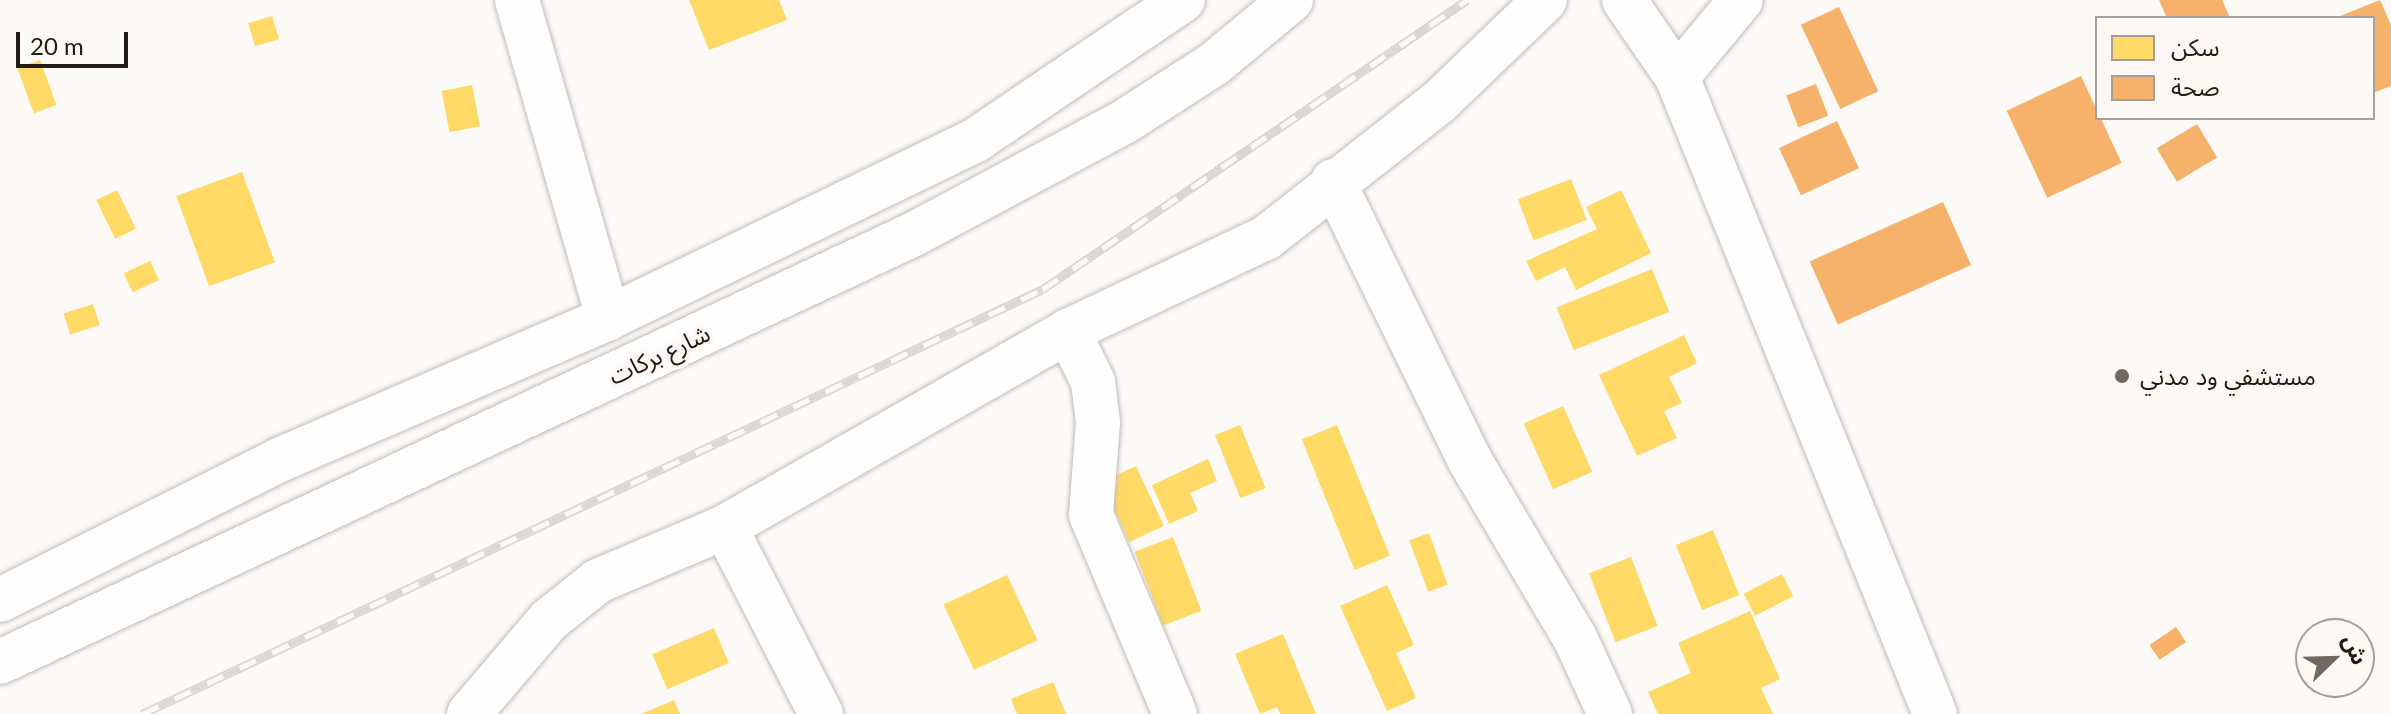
<!DOCTYPE html>
<meta charset="utf-8">
<style>
body{margin:0}
#map{position:relative;width:2391px;height:714px;overflow:hidden;background:#fcf9f6;font-family:Lato,"Noto Sans Arabic",sans-serif}
div>[style]{position:absolute}
[style*='--x']{left:calc(var(--x)*1px);top:calc(var(--y)*1px);width:calc(var(--w)*1px);rotate:calc(var(--a)*1deg)}
.homes>*{inset:0;background:#ffd966;transform-origin:0 0}
.health>*{inset:0;background:#f6b26b;transform-origin:0 0}
.roads{filter:drop-shadow(0 0 2px #c1bbb6) drop-shadow(0 0 2px #c1bbb6)}
.minor>*{height:44px;margin:-22px;padding:0 22px;transform-origin:22px;border-radius:22px;background:#fffefe}
.major>*{height:44px;margin:-22px;padding:0 22px;transform-origin:22px;border-radius:22px;background:#fffefe}
.rail>*{height:9px;margin-top:-4.5px;transform-origin:0;background:repeating-linear-gradient(90deg,#fef8f4 0 18px,#d9d8d7 0 36px);box-sizing:border-box;border-block:2px solid #d9d8d7}
.dots>*{width:22px;height:22px;translate:-50% -50%;box-sizing:border-box;border:4px solid #fef8f4;border-radius:50%}
span{translate:-50% -50%;white-space:nowrap;text-align:center;line-height:1.15;-webkit-text-stroke:8px #fef8f4;paint-order:stroke}
.street-label{font-size:24px;color:#241a13}
.poi-label{font-size:24px;color:#241a13}
.left{translate:0 -50%;text-align:left}
.legend{position:absolute;left:2095px;top:16px;width:280px;height:104px;box-sizing:border-box;background:#fef8f4;border:2px solid #a79f9a;margin:0;padding:10px 14px;list-style:none;font-size:24px;color:#241a13}
.legend li{display:flex;align-items:center;gap:16px;height:40px}
.legend b{width:40px;border:2px solid #a79f9a}
.north{position:absolute;left:2295px;top:618px;width:80px;height:80px;box-sizing:border-box;background:#fef8f4;border:2px solid #a79f9a;border-radius:50%;rotate:67deg;font-size:22px;font-weight:700;line-height:32px;text-align:center;color:#241a13}
.north::after{content:'';display:block;margin:auto;width:28px;height:36px;background:#706862;clip-path:polygon(50% 0,100% 100%,50% 72%,0 100%)}
.scale{position:absolute;left:16px;top:32px;width:112px;height:36px;box-sizing:border-box;border:4px solid #241a13;border-top:0;padding-left:10px;font-size:24px;line-height:28px;white-space:nowrap;color:#241a13;-webkit-text-stroke:6px #fef8f4;paint-order:stroke}
</style>
<div id="map">
<div class="homes">
<div style="clip-path:polygon(689px 0,779px 0,787px 20px,709px 50px)"></div>
<div style="left:272px;top:16px;width:24px;height:25px;rotate:73deg"></div>
<div style="left:40px;top:60px;width:48px;height:24px;rotate:70deg"></div>
<div style="left:472px;top:85px;width:42px;height:31px;rotate:79deg"></div>
<div style="left:242px;top:172px;width:96px;height:70px;rotate:70deg"></div>
<div style="left:1571px;top:179px;width:44px;height:57px;rotate:69deg"></div>
<div style="left:117px;top:190px;width:43px;height:23px;rotate:64deg"></div>
<div style="clip-path:polygon(1621px 190px,1651px 253px,1576px 290px,1565px 267px,1536px 281px,1526px 261px,1597px 229px,1586px 207px)"></div>
<div style="left:150px;top:261px;width:21px;height:29px;rotate:65deg"></div>
<div style="left:1652px;top:269px;width:46px;height:103px;rotate:68deg"></div>
<div style="left:93px;top:304px;width:22px;height:31px;rotate:72deg"></div>
<div style="clip-path:polygon(1684px 335px,1697px 363px,1669px 377px,1682px 403px,1664px 411px,1677px 438px,1637px 456px,1599px 375px)"></div>
<div style="left:1563px;top:406px;width:72px;height:43px;rotate:66deg"></div>
<div style="left:1240px;top:425px;width:68px;height:27px;rotate:68deg"></div>
<div style="left:1337px;top:425px;width:141px;height:38px;rotate:68deg"></div>
<div style="clip-path:polygon(1208px 459px,1217px 481px,1190px 493px,1198px 511px,1169px 524px,1152px 485px)"></div>
<div style="left:1136px;top:466px;width:66px;height:38px;rotate:65deg"></div>
<div style="left:1713px;top:530px;width:70px;height:40px;rotate:68deg"></div>
<div style="left:1429px;top:533px;width:55px;height:21px;rotate:70deg"></div>
<div style="left:1173px;top:537px;width:79px;height:41px;rotate:69deg"></div>
<div style="left:1631px;top:557px;width:74px;height:45px;rotate:69deg"></div>
<div style="left:1782px;top:574px;width:25px;height:43px;rotate:63deg"></div>
<div style="left:1007px;top:575px;width:72px;height:70px;rotate:65deg"></div>
<div style="clip-path:polygon(1387px 585px,1414px 645px,1396px 653px,1416px 698px,1387px 711px,1340px 606px)"></div>
<div style="clip-path:polygon(1750px 611px,1780px 679px,1761px 688px,1773px 714px,1658px 714px,1648px 692px,1691px 673px,1678px 643px)"></div>
<div style="left:714px;top:628px;width:38px;height:67px;rotate:67deg"></div>
<div style="clip-path:polygon(1283px 634px,1316px 714px,1280px 714px,1277px 707px,1260px 714px,1235px 654px)"></div>
<div style="clip-path:polygon(1053px 682px,1066px 714px,1017px 714px,1011px 699px)"></div>
<div style="clip-path:polygon(674px 700px,680px 714px,641px 714px)"></div>
</div>
<div class="health">
<div style="clip-path:polygon(2159px 0,2222px 0,2230px 18px,2167px 18px)"></div>
<div style="clip-path:polygon(2380px 0,2391px 25px,2391px 86px,2373px 93px,2373px 18px,2335px 18px)"></div>
<div style="left:1839px;top:7px;width:93px;height:42px;rotate:65deg"></div>
<div style="left:2081px;top:76px;width:96px;height:82px;rotate:65deg"></div>
<div style="left:1816px;top:84px;width:34px;height:32px;rotate:69deg"></div>
<div style="left:1837px;top:121px;width:52px;height:64px;rotate:65deg"></div>
<div style="left:2197px;top:124px;width:39px;height:47px;rotate:59deg"></div>
<div style="left:1943px;top:202px;width:69px;height:146px;rotate:66deg"></div>
<div style="left:2176px;top:627px;width:18px;height:32px;rotate:56deg"></div>
</div>
<div class="roads">
<div class="minor">
<div style="--x:517;--y:0;--w:331;--a:74"></div>
<div style="--x:1624;--y:0;--w:93;--a:55.5"></div>
<div style="--x:1677;--y:77;--w:687;--a:67.95"></div>
<div style="--x:1677;--y:77;--w:100;--a:-50.3"></div>
<div style="--x:1333;--y:181;--w:309;--a:63.9"></div>
<div style="--x:1469;--y:459;--w:208;--a:59.4"></div>
<div style="--x:1575;--y:638;--w:84;--a:65.3"></div>
<div style="--x:1068;--y:331;--w:57;--a:63.9"></div>
<div style="--x:1093;--y:382;--w:40;--a:82.9"></div>
<div style="--x:1098;--y:422;--w:93;--a:94.3"></div>
<div style="--x:1091;--y:515;--w:216;--a:67.1"></div>
<div style="--x:725;--y:527;--w:210;--a:62.8"></div>
<div style="--x:469;--y:714;--w:123;--a:-49.6"></div>
<div style="--x:549;--y:620;--w:63;--a:-38.5"></div>
<div style="--x:598;--y:581;--w:138;--a:-23"></div>
<div style="--x:725;--y:527;--w:395;--a:-29.7"></div>
<div style="--x:1068;--y:331;--w:219;--a:-25.2"></div>
<div style="--x:1266;--y:238;--w:220;--a:-38.2"></div>
<div style="--x:1439;--y:102;--w:147;--a:-43.9"></div>
</div>
<div class="major">
<div style="--x:0;--y:600;--w:312;--a:-26.6"></div>
<div style="--x:279;--y:460;--w:358;--a:-23.3"></div>
<div style="--x:608;--y:318;--w:409;--a:-25.8"></div>
<div style="--x:976;--y:140;--w:250;--a:-34.1"></div>
<div style="--x:0;--y:662;--w:1009;--a:-25.09"></div>
<div style="--x:914;--y:234;--w:238;--a:-28.1"></div>
<div style="--x:1124;--y:122;--w:107;--a:-32.8"></div>
<div style="--x:1214;--y:64;--w:100;--a:-39.7"></div>
</div>
</div>
<div class="rail">
<div style="--x:142;--y:714;--w:996;--a:-25.25"></div>
<div style="--x:1043;--y:289;--w:513;--a:-34.28"></div>
</div>
<div class="dots">
<div style="left:2122px;top:376px;background:#706862"></div>
</div>
<div class="street-label">
<span style="left:659px;top:354px;rotate:-25deg">شارع بركات</span>
</div>
<div class="poi-label">
<span class="left" style="left:2140px;top:376px">مستشفي ود مدني</span>
</div>
<ul class="legend">
<li><b style="height:22px;background:#ffd966"></b>سكن</li>
<li><b style="height:22px;background:#f6b26b"></b>صحة</li>
</ul>
<div class="north">ش</div>
<div class="scale">20 m</div>
</div>
